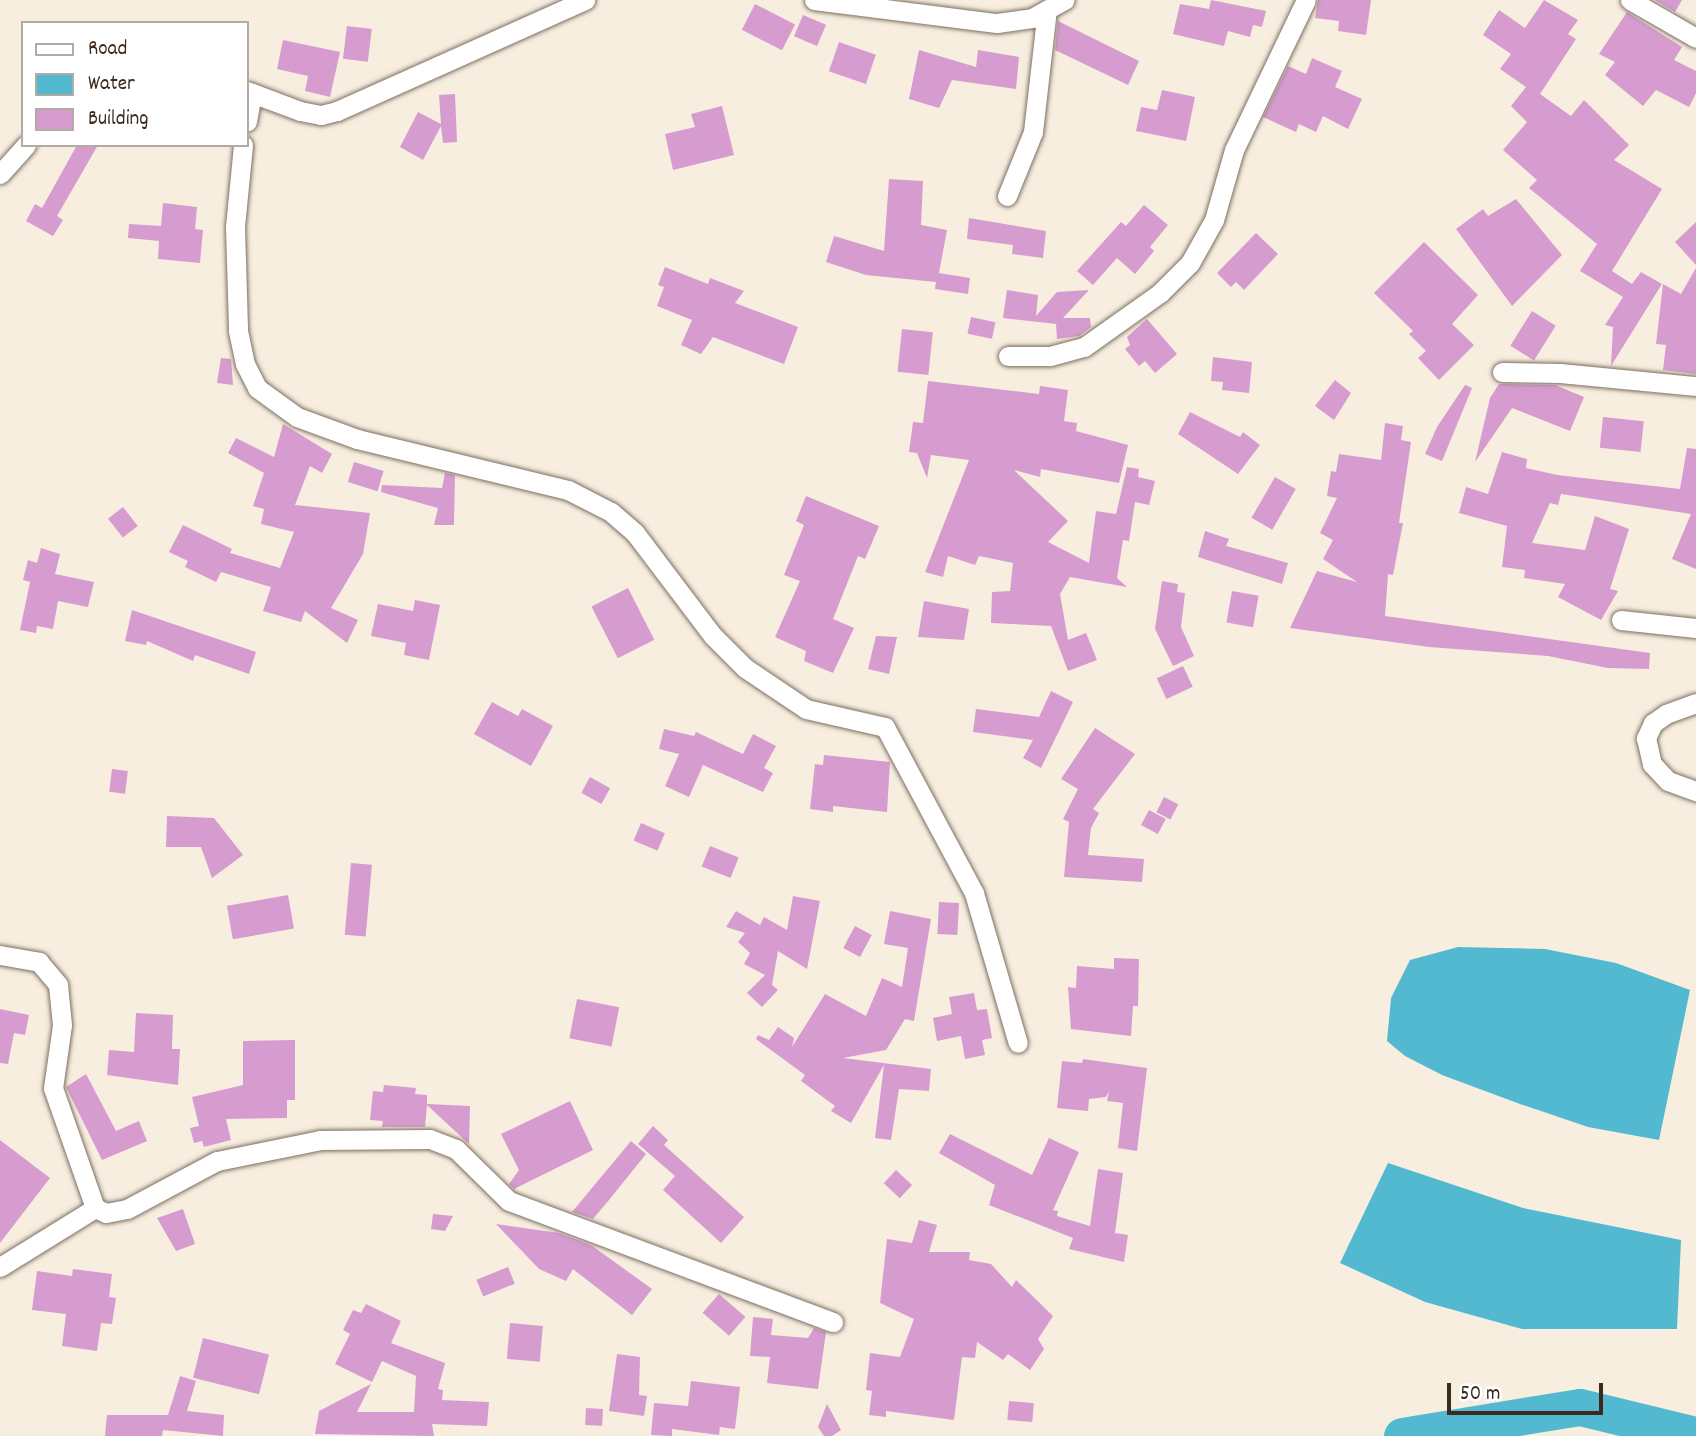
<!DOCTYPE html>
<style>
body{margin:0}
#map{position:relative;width:1696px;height:1436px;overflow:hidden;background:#f8eedf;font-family:Dekko,sans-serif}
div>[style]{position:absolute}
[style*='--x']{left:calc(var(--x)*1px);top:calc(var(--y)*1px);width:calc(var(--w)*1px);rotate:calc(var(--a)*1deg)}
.water>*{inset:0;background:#52b9d0}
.river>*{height:37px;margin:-18.5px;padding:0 18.5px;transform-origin:18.5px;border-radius:18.5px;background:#52b9d0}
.building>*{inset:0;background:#d69ccf;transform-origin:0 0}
.roads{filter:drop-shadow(0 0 2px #7d6f62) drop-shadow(0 0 2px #7d6f62)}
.minor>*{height:19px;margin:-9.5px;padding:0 9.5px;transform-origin:9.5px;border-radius:9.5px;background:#fff}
span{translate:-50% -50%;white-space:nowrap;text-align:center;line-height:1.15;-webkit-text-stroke:6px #fff;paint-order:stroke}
.legend{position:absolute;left:21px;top:21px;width:228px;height:126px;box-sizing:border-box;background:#fff;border:2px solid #b1aaa5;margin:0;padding:9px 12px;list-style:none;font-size:21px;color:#3b2a1e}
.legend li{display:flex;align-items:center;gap:14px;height:35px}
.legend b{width:35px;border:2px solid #b1aaa5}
.scale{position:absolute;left:1447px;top:1383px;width:156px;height:32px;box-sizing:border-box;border:4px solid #3b2a1e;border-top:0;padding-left:9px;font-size:21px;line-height:24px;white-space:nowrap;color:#3b2a1e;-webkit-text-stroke:5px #fff;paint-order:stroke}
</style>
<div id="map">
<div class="water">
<div style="clip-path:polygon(1458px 947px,1545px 949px,1616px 963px,1690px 990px,1659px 1140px,1588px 1127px,1520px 1104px,1442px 1075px,1405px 1056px,1387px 1041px,1391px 998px,1410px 960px)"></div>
<div style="clip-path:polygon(1388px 1163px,1523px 1208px,1681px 1240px,1677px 1329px,1522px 1329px,1425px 1302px,1340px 1263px)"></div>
</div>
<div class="river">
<div style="--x:1402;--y:1436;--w:180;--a:-9.3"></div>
<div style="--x:1580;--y:1407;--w:119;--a:13.6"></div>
</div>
<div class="building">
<div style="clip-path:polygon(1211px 0,1266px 11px,1262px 27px,1253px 25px,1250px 37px,1228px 31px,1224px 46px,1173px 34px,1180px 4px,1209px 9px)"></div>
<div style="clip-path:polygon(1318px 0,1371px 0,1366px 35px,1338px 31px,1339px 21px,1315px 18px)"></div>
<div style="clip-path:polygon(1544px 0,1578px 20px,1568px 34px,1576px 39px,1540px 94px,1571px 116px,1584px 100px,1629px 145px,1614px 160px,1662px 189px,1612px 271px,1632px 284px,1641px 272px,1662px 284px,1611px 366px,1613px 327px,1605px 325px,1623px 297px,1580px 271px,1597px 244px,1529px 188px,1537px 180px,1503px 150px,1527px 122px,1511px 106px,1526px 87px,1500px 69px,1511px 54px,1483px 35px,1499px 10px,1525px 28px)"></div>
<div style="clip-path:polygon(1655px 0,1682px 0,1675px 12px)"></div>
<div style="left:755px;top:4px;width:45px;height:29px;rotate:27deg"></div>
<div style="clip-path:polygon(1627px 12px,1682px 47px,1674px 60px,1696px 71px,1696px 93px,1689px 107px,1656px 90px,1643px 106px,1605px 75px,1615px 62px,1599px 54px)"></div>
<div style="left:803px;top:15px;width:25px;height:23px;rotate:23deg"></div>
<div style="clip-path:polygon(1058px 21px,1139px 61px,1128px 85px,1055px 50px)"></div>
<div style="left:347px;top:26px;width:25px;height:33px;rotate:7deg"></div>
<div style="clip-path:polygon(283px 40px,340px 52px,330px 97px,305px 91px,308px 76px,277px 69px)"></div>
<div style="left:839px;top:42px;width:39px;height:31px;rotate:19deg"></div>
<div style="clip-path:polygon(919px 50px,976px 67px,978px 50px,1019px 57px,1016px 89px,952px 80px,939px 108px,909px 99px)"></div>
<div style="clip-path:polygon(1312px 58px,1342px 71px,1335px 87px,1362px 99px,1348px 129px,1323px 116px,1316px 132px,1299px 124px,1296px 132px,1263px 117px,1288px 66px,1306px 74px)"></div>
<div style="clip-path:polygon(1162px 90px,1195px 97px,1186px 141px,1136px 131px,1141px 107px,1157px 110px)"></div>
<div style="clip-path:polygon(455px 94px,457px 142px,443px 143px,441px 126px,423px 160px,400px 147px,418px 112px,441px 124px,439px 95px)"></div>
<div style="clip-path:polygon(722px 106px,734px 155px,673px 170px,665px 134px,695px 127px,691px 114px)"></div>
<div style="clip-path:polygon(77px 145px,98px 145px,57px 216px,63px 220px,53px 236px,26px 221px,35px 204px,42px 208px)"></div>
<div style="clip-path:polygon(889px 179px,923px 181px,921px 225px,947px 230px,939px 273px,970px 278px,968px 294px,935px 289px,936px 282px,866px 275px,826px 262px,834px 236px,884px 251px)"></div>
<div style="clip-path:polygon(1516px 199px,1562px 255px,1512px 306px,1456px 229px,1483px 209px,1488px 216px)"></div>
<div style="clip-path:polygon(163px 203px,197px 207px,195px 229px,203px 230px,200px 263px,158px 259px,159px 241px,128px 238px,129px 224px,161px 226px)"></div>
<div style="clip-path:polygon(1144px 205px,1168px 225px,1150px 247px,1154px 251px,1135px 274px,1117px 258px,1093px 285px,1077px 271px,1121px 222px,1126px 226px)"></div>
<div style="clip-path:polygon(969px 218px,1046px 231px,1043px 258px,1012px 254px,1013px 245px,967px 239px)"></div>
<div style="clip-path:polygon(1696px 222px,1696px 265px,1675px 242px)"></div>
<div style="clip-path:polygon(1256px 233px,1278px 254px,1244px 290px,1236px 282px,1231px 287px,1217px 273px)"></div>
<div style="clip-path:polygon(1424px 242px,1478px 295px,1452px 324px,1474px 345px,1439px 380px,1418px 358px,1426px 351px,1409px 334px,1413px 331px,1374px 293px)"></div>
<div style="clip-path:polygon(665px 267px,708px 284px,710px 278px,744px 291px,735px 303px,798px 327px,784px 364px,713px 337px,701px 354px,681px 345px,692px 320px,657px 306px,664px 287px,658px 285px)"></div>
<div style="clip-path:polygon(1696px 268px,1696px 374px,1663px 370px,1666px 345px,1656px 344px,1663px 284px,1681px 294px)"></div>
<div style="clip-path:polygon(1007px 290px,1038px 295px,1036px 316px,1057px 292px,1089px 290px,1063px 318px,1090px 318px,1091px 327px,1079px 336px,1057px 339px,1056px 324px,1003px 318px)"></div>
<div style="left:1532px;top:311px;width:28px;height:41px;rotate:32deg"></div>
<div style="left:971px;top:317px;width:25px;height:17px;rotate:12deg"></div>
<div style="clip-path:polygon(1147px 319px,1177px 354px,1155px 373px,1145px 361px,1139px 366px,1125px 349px,1130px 345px,1127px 337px)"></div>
<div style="left:902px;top:329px;width:31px;height:43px;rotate:6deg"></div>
<div style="clip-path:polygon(1213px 357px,1252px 362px,1249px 393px,1222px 390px,1223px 382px,1211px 381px)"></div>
<div style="clip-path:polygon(221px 358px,231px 359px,233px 385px,217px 383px)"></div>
<div style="clip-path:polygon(1335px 380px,1351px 393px,1334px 420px,1315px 406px)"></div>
<div style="clip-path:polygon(928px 381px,1039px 394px,1040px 386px,1068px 390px,1064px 421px,1077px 423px,1076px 431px,1128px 445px,1119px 483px,1041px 469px,1040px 477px,1014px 470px,1068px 521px,1048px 542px,1089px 563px,1096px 511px,1116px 514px,1127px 467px,1139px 469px,1138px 477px,1155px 481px,1149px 505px,1135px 502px,1129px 541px,1123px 540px,1117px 578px,1127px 587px,1070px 577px,1060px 594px,1068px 640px,1086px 633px,1097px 660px,1068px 671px,1051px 626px,991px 623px,992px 592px,1010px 591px,1013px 563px,979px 556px,975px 565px,948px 556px,943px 577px,925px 572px,969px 460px,931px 455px,927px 478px,917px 453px,909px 452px,913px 422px,923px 423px)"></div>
<div style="clip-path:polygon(1499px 384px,1555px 385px,1584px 397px,1570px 431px,1512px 408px,1475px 462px,1490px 398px)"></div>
<div style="clip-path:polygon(1465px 385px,1472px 388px,1442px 461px,1425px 454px,1437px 427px)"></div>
<div style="clip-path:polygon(1190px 412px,1240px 437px,1243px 432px,1260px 445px,1238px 474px,1178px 434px)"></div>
<div style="left:1603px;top:417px;width:41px;height:31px;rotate:6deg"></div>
<div style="clip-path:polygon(1385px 423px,1403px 426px,1401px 440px,1411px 442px,1399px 523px,1403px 523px,1393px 575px,1388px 574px,1385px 616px,1650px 653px,1649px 669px,1608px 668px,1548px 656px,1429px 647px,1290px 628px,1317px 571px,1357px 582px,1323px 559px,1333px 540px,1320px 533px,1337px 498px,1327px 496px,1331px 471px,1336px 472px,1339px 454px,1381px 460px)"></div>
<div style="clip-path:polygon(283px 424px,332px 454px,322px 473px,310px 466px,295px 505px,370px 513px,363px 554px,331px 608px,358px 620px,347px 643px,305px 611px,301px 622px,263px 611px,271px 587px,221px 572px,216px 582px,185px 567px,188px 561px,169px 552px,183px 525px,232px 549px,230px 553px,280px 568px,294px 532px,261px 524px,264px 509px,253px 506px,264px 473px,228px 453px,236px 438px,274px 457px)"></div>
<div style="clip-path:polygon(1687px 448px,1696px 449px,1696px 569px,1672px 559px,1691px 514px,1561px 494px,1558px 505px,1550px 503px,1532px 543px,1585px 550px,1595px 516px,1629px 529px,1610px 589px,1618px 591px,1601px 620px,1558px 597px,1565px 584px,1524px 578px,1525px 570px,1502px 567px,1507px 526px,1459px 513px,1466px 487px,1488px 494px,1502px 452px,1527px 459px,1526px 468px,1557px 475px,1680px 489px)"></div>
<div style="left:354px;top:462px;width:31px;height:21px;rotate:17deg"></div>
<div style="clip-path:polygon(445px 473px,455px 475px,454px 525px,434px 525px,438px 508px,381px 492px,382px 485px,442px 488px)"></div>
<div style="left:1275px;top:477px;width:24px;height:47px;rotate:30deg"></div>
<div style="clip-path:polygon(806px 496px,879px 526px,865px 559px,858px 556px,833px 619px,854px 628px,833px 673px,804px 661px,806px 651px,775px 637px,800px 581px,784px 575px,804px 525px,796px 521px)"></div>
<div style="left:123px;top:507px;width:24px;height:19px;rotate:52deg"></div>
<div style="clip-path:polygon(1205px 531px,1229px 539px,1226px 546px,1288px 563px,1282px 584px,1198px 557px)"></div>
<div style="clip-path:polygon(41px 548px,60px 554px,55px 574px,94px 582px,88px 607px,58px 601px,53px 629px,37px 626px,36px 633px,20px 630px,30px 582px,23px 580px,28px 560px,37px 563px)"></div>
<div style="clip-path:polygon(1162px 581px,1178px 584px,1177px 592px,1185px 593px,1181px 627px,1194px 656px,1173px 666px,1155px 629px)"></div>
<div style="left:628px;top:588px;width:58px;height:41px;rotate:63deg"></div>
<div style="left:1232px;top:591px;width:27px;height:32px;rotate:10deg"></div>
<div style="clip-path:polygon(415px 600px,440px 605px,429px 660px,404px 655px,406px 643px,371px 636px,378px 604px,413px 611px)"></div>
<div style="clip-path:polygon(924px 601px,969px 609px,964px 640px,918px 637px)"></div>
<div style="clip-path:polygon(132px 610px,256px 652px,249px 674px,195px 655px,193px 661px,147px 641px,146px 645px,125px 641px)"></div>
<div style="clip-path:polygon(876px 636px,897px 637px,889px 674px,868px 669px)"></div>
<div style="left:1183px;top:666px;width:23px;height:29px;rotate:65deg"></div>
<div style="clip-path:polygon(1051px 691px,1073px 702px,1041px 768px,1023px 758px,1033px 740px,973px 732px,976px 709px,1039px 717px)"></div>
<div style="clip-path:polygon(492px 702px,518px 716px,522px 709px,553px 726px,531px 766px,474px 734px)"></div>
<div style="clip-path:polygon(1095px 728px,1135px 754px,1093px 809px,1099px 813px,1091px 828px,1088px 855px,1144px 859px,1142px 882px,1064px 877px,1069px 822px,1063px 819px,1078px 789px,1061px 779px)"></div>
<div style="clip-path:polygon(664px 729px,694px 736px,696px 732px,743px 754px,753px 734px,776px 746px,764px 768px,773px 773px,763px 792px,703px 765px,689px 797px,665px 786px,679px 754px,659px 749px)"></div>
<div style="clip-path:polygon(824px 755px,890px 762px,887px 812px,833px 806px,833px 812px,810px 809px,815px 764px,823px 765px)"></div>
<div style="left:112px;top:769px;width:16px;height:23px;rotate:7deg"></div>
<div style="left:590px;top:777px;width:23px;height:18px;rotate:29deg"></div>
<div style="left:1164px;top:797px;width:16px;height:17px;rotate:27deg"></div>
<div style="left:1149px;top:810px;width:19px;height:17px;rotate:28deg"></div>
<div style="clip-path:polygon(167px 816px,214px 818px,243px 855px,212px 878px,201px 847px,166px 847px)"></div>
<div style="left:641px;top:823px;width:26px;height:19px;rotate:23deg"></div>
<div style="left:710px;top:846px;width:31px;height:22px;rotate:22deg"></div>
<div style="left:351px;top:863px;width:21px;height:72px;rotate:5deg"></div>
<div style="left:288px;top:895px;width:34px;height:62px;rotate:80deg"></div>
<div style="clip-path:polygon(793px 896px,820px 901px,807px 969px,778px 951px,772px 985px,778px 990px,762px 1007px,747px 993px,765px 975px,744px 964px,750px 953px,738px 942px,745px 933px,726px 927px,736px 911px,760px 925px,764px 917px,787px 930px)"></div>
<div style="left:939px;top:902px;width:20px;height:32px;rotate:3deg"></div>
<div style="clip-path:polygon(890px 911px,931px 919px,914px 1021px,905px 1019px,886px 1050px,843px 1058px,931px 1069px,929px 1091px,899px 1089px,891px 1140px,875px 1138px,884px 1065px,851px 1123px,831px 1111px,835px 1106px,801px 1081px,805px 1075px,756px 1039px,758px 1035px,769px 1040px,778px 1027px,794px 1038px,792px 1047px,825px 994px,866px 1016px,882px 978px,902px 987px,908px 948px,884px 944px)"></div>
<div style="left:855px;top:926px;width:19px;height:25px;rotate:28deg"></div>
<div style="clip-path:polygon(1114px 958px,1139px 959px,1138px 1006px,1133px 1006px,1131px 1036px,1071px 1029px,1068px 987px,1076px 988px,1077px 966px,1114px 969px)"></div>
<div style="clip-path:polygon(974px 993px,977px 1010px,987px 1009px,992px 1038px,982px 1040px,985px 1055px,965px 1059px,961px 1036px,937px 1041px,933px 1018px,952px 1014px,949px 997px)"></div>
<div style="left:577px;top:999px;width:43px;height:40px;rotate:11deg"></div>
<div style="clip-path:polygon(0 1009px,29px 1015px,25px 1035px,14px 1033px,8px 1064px,0 1063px)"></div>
<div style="clip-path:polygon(136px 1013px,173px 1015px,172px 1049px,180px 1049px,178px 1085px,107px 1075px,109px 1050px,134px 1052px)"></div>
<div style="clip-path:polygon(295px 1040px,295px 1100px,287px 1100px,287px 1118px,226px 1119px,231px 1140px,204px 1147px,202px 1141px,194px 1143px,190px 1128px,199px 1126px,192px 1097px,243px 1085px,243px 1041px)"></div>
<div style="clip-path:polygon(1083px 1059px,1147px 1068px,1137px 1151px,1118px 1148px,1123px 1103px,1107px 1101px,1109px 1091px,1106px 1097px,1089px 1099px,1088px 1111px,1057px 1108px,1062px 1061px,1082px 1063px)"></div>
<div style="clip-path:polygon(86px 1074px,116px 1131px,139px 1121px,147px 1141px,102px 1160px,66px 1087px)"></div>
<div style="clip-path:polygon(384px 1085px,416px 1088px,415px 1094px,427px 1095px,427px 1104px,470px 1106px,469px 1144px,427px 1105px,425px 1127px,382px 1127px,383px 1121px,370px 1120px,373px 1091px,383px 1092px)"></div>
<div style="clip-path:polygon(570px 1101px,593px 1150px,514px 1189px,509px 1184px,519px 1170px,501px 1134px)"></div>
<div style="clip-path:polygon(653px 1126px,668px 1140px,664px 1145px,744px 1217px,721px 1243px,663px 1190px,675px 1176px,638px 1144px)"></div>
<div style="clip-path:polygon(950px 1134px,1032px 1175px,1049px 1138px,1079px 1152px,1053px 1210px,1058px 1211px,1057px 1216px,1090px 1226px,1098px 1169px,1123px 1173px,1115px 1233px,1128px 1235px,1124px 1262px,1069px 1249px,1073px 1238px,989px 1205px,995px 1185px,939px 1153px)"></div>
<div style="clip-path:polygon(0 1140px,50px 1178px,0 1243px)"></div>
<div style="clip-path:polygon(631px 1141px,646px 1154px,609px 1200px,593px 1219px,572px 1212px)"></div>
<div style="left:896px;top:1170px;width:22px;height:18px;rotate:43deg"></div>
<div style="clip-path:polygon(183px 1209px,195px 1244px,176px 1251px,157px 1218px)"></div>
<div style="clip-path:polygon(433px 1214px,453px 1216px,445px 1231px,431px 1229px)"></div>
<div style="clip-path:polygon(919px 1220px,937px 1225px,929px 1252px,970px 1252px,969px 1260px,991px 1264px,1012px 1287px,1016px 1280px,1053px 1316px,1038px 1339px,1044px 1349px,1030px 1370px,1008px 1354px,1003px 1360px,977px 1342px,975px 1358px,962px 1357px,954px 1420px,886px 1411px,886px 1417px,869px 1415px,872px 1391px,866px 1390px,870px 1353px,900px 1357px,914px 1319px,880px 1303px,887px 1239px,912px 1243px)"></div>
<div style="clip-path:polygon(496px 1224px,559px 1233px,591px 1245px,652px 1289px,632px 1315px,573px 1269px,566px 1281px,539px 1269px)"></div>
<div style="left:508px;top:1267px;width:18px;height:34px;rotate:68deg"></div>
<div style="clip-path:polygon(73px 1269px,112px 1274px,109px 1297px,116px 1298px,112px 1324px,101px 1323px,97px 1351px,62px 1346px,66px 1314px,32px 1310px,37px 1271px,72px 1276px)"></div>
<div style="left:719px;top:1294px;width:35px;height:25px;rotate:41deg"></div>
<div style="clip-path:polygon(366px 1304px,401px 1321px,391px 1343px,445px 1363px,438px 1389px,443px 1390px,442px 1400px,489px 1402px,487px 1426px,432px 1424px,434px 1436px,315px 1434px,319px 1411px,371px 1384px,357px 1412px,414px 1412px,416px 1376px,382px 1361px,372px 1382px,335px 1364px,350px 1334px,343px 1330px,353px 1310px,361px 1313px)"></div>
<div style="clip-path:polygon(753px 1317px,773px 1319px,771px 1335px,808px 1338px,814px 1328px,826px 1332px,818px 1389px,767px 1383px,770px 1357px,750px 1356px)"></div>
<div style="left:510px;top:1323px;width:33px;height:36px;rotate:5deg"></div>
<div style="left:203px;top:1338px;width:68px;height:41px;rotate:14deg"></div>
<div style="clip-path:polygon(617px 1354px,640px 1357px,639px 1395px,647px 1396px,644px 1416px,609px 1411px)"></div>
<div style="clip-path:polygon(180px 1376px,196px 1381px,187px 1411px,224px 1415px,223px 1436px,163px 1430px,162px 1436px,105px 1436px,107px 1415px,168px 1415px)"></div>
<div style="clip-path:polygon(691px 1381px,740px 1387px,735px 1429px,720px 1427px,719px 1435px,672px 1429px,672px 1436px,651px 1435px,654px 1403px,688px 1406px)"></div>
<div style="left:1009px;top:1401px;width:25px;height:19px;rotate:5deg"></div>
<div style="clip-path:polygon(827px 1404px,841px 1430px,832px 1436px,824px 1436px,818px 1427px)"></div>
<div style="left:586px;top:1408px;width:17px;height:17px;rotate:3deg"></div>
</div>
<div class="roads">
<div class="minor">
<div style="--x:814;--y:0;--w:184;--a:7.2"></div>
<div style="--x:997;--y:23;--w:35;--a:-8"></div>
<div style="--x:1032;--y:18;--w:37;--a:-29"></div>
<div style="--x:1630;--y:0;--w:76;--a:29.9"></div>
<div style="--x:247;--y:91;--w:5;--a:22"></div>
<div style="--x:252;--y:93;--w:29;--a:100"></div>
<div style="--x:252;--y:93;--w:51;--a:20.6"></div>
<div style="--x:300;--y:111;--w:21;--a:11"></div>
<div style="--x:321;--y:115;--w:16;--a:-14"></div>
<div style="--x:337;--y:111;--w:272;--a:-24.1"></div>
<div style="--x:243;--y:145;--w:82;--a:95.6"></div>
<div style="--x:235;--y:227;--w:104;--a:88.3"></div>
<div style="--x:238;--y:331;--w:34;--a:78"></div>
<div style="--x:245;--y:364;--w:27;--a:63"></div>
<div style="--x:257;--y:388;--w:49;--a:35.9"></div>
<div style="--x:297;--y:417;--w:64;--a:20.1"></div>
<div style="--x:357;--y:439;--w:217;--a:13.6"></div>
<div style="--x:568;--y:490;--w:48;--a:27.1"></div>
<div style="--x:611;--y:512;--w:32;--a:41"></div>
<div style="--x:635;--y:533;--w:129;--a:52.9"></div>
<div style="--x:713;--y:636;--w:45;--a:45"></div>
<div style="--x:745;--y:668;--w:73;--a:33.9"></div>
<div style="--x:806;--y:709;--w:81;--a:12.8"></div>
<div style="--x:885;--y:727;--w:188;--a:61.8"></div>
<div style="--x:974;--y:893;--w:156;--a:73.7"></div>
<div style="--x:0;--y:174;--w:39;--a:-48"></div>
<div style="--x:1007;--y:196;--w:69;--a:-67.9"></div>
<div style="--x:1033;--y:132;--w:123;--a:-83.5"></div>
<div style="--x:1008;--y:356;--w:42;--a:0"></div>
<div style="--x:1050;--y:356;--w:35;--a:-15"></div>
<div style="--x:1084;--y:347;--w:93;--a:-35.4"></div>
<div style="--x:1160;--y:293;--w:42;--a:-45"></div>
<div style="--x:1190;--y:263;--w:49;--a:-60.8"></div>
<div style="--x:1214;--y:220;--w:73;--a:-74.1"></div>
<div style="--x:1234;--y:150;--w:166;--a:-64.4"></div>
<div style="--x:1502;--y:372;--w:58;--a:1"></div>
<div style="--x:1560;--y:373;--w:137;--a:5.5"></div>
<div style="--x:1621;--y:620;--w:75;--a:6.1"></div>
<div style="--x:1696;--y:703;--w:32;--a:160"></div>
<div style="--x:1666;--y:714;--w:16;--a:145"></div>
<div style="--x:1653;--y:723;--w:17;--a:115"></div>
<div style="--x:1646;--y:738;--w:27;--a:77"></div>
<div style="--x:1652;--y:764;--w:23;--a:47"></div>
<div style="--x:1668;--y:781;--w:30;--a:20"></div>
<div style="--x:0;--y:955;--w:40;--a:10"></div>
<div style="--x:39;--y:962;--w:30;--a:50"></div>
<div style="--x:58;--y:985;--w:40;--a:84.3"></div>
<div style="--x:62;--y:1025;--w:64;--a:98.1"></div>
<div style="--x:53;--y:1088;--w:127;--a:70.7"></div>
<div style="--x:95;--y:1208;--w:12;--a:24"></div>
<div style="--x:106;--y:1213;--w:21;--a:-11"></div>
<div style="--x:127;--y:1209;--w:102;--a:-28.1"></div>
<div style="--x:217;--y:1161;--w:105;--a:-11.5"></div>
<div style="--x:320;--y:1140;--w:110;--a:-0.5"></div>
<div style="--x:430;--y:1139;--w:28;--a:21"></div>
<div style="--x:456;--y:1149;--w:74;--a:44.5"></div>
<div style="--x:509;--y:1201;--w:346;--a:20.5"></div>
<div style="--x:0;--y:1267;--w:112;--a:-31.8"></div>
</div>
</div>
<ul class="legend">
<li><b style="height:9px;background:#fff"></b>Road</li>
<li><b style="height:19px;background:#52b9d0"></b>Water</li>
<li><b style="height:19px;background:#d69ccf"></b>Building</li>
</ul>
<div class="scale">50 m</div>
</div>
